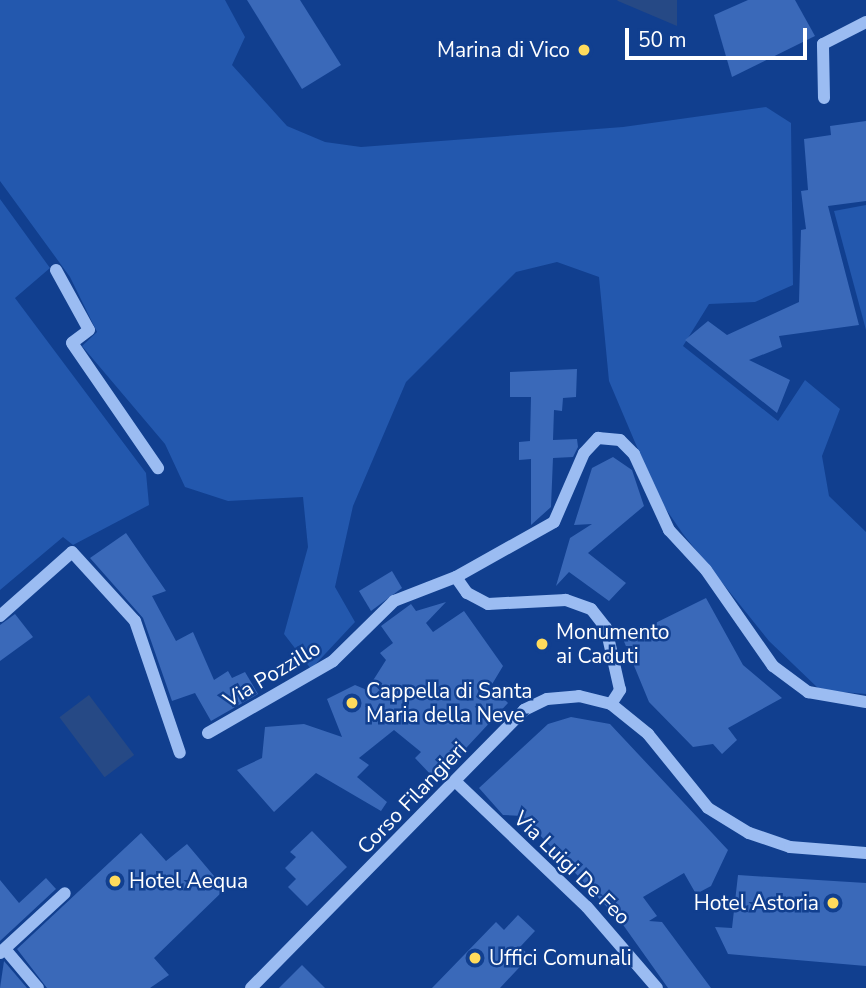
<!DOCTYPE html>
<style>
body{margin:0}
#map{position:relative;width:866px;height:988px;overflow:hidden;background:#113f8f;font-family:"Nunito Sans",sans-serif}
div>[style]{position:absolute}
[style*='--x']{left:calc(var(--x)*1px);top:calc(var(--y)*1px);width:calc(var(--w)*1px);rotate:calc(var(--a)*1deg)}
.green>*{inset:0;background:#2358ae}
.water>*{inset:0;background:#264985;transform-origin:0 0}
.building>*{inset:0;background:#3a69b9}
.minor>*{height:12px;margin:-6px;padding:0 6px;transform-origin:6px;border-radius:6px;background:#9bbcf2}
.dots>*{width:19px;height:19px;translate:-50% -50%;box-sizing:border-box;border:4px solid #113f8f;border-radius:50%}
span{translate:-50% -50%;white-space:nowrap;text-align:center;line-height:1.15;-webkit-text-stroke:5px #113f8f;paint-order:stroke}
.poi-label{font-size:21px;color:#fff}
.right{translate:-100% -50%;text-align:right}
.left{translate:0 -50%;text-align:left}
.street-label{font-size:21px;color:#fff}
.scale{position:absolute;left:625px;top:28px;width:182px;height:32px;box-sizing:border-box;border:4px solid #fff;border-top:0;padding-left:9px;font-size:21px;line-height:24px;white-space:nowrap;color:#fff;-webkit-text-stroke:5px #113f8f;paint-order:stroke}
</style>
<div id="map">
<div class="green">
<div style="clip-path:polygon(0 0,225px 0,245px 37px,232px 65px,287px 126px,325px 142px,361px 147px,623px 127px,766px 107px,791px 123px,793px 285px,755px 302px,709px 304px,683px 346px,778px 421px,805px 380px,840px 409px,822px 456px,829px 496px,866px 532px,866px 694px,820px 690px,769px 641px,683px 534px,659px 499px,609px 381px,599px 277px,557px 262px,516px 272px,406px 382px,353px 506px,335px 587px,355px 622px,311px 669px,284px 634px,308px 547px,303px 497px,228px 501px,185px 487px,165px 444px,82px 346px,97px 332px,70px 277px,0 181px)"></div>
<div style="clip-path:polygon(0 199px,50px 268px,15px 298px,146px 473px,149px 505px,73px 545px,63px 537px,0 590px)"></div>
<div style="clip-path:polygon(866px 205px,866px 330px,834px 211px)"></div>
</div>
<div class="water">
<div style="clip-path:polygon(617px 0,677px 0,677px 26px,618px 1px)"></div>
<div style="left:89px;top:695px;width:75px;height:37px;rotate:53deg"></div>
</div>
<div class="building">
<div style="clip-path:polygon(247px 0,300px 0,341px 65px,302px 89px)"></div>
<div style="clip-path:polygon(748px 0,795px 0,815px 36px,732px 77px,714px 15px)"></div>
<div style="clip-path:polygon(866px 121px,866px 201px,828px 206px,859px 325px,779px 336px,782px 347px,749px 360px,790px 380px,777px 413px,685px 340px,708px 321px,727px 335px,799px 302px,801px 230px,806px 229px,801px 191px,808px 190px,804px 139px,831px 135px,830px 126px)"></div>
<div style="clip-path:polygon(577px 369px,576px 397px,563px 398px,562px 411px,554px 410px,553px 440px,577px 439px,578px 447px,573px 457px,553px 458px,551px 507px,531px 525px,531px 459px,519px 460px,519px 442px,530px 441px,531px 397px,510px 397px,510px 372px)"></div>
<div style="clip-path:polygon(613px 457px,632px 470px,644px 506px,588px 553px,626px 583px,609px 601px,569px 572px,556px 586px,570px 538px,592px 524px,574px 525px,592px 468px)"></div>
<div style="clip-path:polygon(126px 533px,166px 591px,152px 596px,176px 641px,193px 632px,214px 680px,228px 671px,232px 678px,245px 672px,258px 694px,211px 721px,195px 693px,172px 701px,143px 618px,90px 558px)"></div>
<div style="clip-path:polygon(392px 571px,402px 588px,371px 611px,359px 591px)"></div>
<div style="clip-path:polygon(706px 598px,743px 665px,782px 698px,728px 728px,737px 740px,722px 754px,713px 744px,693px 747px,649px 702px,623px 639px)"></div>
<div style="clip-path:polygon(446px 602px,426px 623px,433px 632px,464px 611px,503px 666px,491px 686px,508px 703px,440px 776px,432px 776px,415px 758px,421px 752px,394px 730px,359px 758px,369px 765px,357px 777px,387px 802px,381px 811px,316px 773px,274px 812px,237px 770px,262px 758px,265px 727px,304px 724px,342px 737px,327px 699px,355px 685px,367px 690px,386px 660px,380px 653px,393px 643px,381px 626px,411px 604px,416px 611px)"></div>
<div style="clip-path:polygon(15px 614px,33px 637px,0 661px,0 625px)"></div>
<div style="clip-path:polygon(571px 717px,610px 724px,728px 850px,711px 886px,696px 894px,684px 873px,643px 897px,657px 916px,649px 921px,662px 922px,711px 988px,668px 988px,621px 922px,522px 816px,503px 815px,479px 788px,548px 724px)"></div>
<div style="clip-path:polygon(312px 831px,347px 867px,307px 906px,288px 887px,296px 879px,285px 868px,296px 857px,290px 852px)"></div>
<div style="clip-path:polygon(141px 833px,166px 861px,187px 844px,225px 889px,154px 958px,169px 975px,150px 988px,47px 988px,17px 949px)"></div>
<div style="clip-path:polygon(738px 875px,866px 883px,866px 966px,728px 954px,715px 927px,732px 928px)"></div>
<div style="clip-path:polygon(46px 878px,56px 889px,0 941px,0 880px,19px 903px)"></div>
<div style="clip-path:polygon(518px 915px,535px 931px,520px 947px,530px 956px,500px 988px,432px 988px,496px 922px,504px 930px)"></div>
<div style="clip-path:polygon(4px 961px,27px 988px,0 988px)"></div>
<div style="clip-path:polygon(302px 965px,325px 988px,279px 988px)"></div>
</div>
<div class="minor">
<div style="--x:824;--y:98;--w:54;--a:-91.1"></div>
<div style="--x:823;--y:44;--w:48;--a:-27.1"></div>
<div style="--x:56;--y:270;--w:68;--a:61.2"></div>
<div style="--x:89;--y:330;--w:21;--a:143"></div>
<div style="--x:72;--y:343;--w:152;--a:55.5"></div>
<div style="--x:0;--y:616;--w:96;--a:-41.6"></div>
<div style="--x:72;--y:552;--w:93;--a:47.6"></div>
<div style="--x:135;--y:621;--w:139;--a:71.2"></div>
<div style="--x:611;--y:704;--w:17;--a:-57"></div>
<div style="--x:620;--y:690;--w:64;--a:-102.7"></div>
<div style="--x:606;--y:628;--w:24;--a:-128"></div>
<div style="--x:591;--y:609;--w:27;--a:-160"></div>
<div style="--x:566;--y:600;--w:78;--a:177.1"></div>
<div style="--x:488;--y:604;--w:24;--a:-152"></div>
<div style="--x:467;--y:593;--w:19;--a:-125"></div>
<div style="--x:456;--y:577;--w:112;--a:-29.3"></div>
<div style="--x:554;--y:522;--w:75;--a:-66.5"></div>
<div style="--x:584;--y:453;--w:21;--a:-47"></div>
<div style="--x:598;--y:438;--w:22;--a:5"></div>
<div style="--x:620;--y:440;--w:20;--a:45"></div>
<div style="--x:634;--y:454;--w:84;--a:65.3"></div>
<div style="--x:669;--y:530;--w:54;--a:47.2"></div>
<div style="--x:706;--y:570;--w:117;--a:55.1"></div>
<div style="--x:773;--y:666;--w:44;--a:36.6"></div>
<div style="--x:808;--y:692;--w:59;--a:9.8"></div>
<div style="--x:208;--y:733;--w:144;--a:-29.9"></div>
<div style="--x:333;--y:661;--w:86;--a:-44.5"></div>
<div style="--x:394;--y:601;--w:66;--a:-21.2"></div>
<div style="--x:455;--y:781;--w:182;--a:43.7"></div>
<div style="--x:587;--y:907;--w:107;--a:49.2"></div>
<div style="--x:5;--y:949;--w:51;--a:49.8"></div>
<div style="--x:0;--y:953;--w:88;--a:-42.7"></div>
<div style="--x:251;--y:988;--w:390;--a:-45.5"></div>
<div style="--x:524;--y:710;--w:25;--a:-26"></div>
<div style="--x:547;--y:699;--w:32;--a:-5"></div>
<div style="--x:579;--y:696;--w:33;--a:14"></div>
<div style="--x:611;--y:704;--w:48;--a:39"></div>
<div style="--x:648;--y:734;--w:95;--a:51"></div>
<div style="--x:708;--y:808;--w:48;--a:31.4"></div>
<div style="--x:749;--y:833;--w:43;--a:18.9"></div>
<div style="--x:790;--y:847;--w:76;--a:4.5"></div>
</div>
<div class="dots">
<div style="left:584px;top:50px;background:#ffdb5c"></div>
<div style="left:542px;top:644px;background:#ffdb5c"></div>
<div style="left:352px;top:703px;background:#ffdb5c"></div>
<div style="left:115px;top:881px;background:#ffdb5c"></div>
<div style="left:833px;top:903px;background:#ffdb5c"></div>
<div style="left:475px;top:958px;background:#ffdb5c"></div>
</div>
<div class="poi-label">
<span class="right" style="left:570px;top:50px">Marina di Vico</span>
<span class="left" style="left:556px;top:644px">Monumento<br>ai Caduti</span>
<span class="left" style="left:366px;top:703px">Cappella di Santa<br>Maria della Neve</span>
<span class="left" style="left:129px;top:881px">Hotel Aequa</span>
<span class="right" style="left:819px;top:903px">Hotel Astoria</span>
<span class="left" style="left:489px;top:958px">Uffici Comunali</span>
</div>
<div class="street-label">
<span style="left:272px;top:674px;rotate:-31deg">Via Pozzillo</span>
<span style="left:412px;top:798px;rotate:-46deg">Corso Filangieri</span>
<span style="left:572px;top:868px;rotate:44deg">Via Luigi De Feo</span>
</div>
<div class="scale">50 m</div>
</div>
